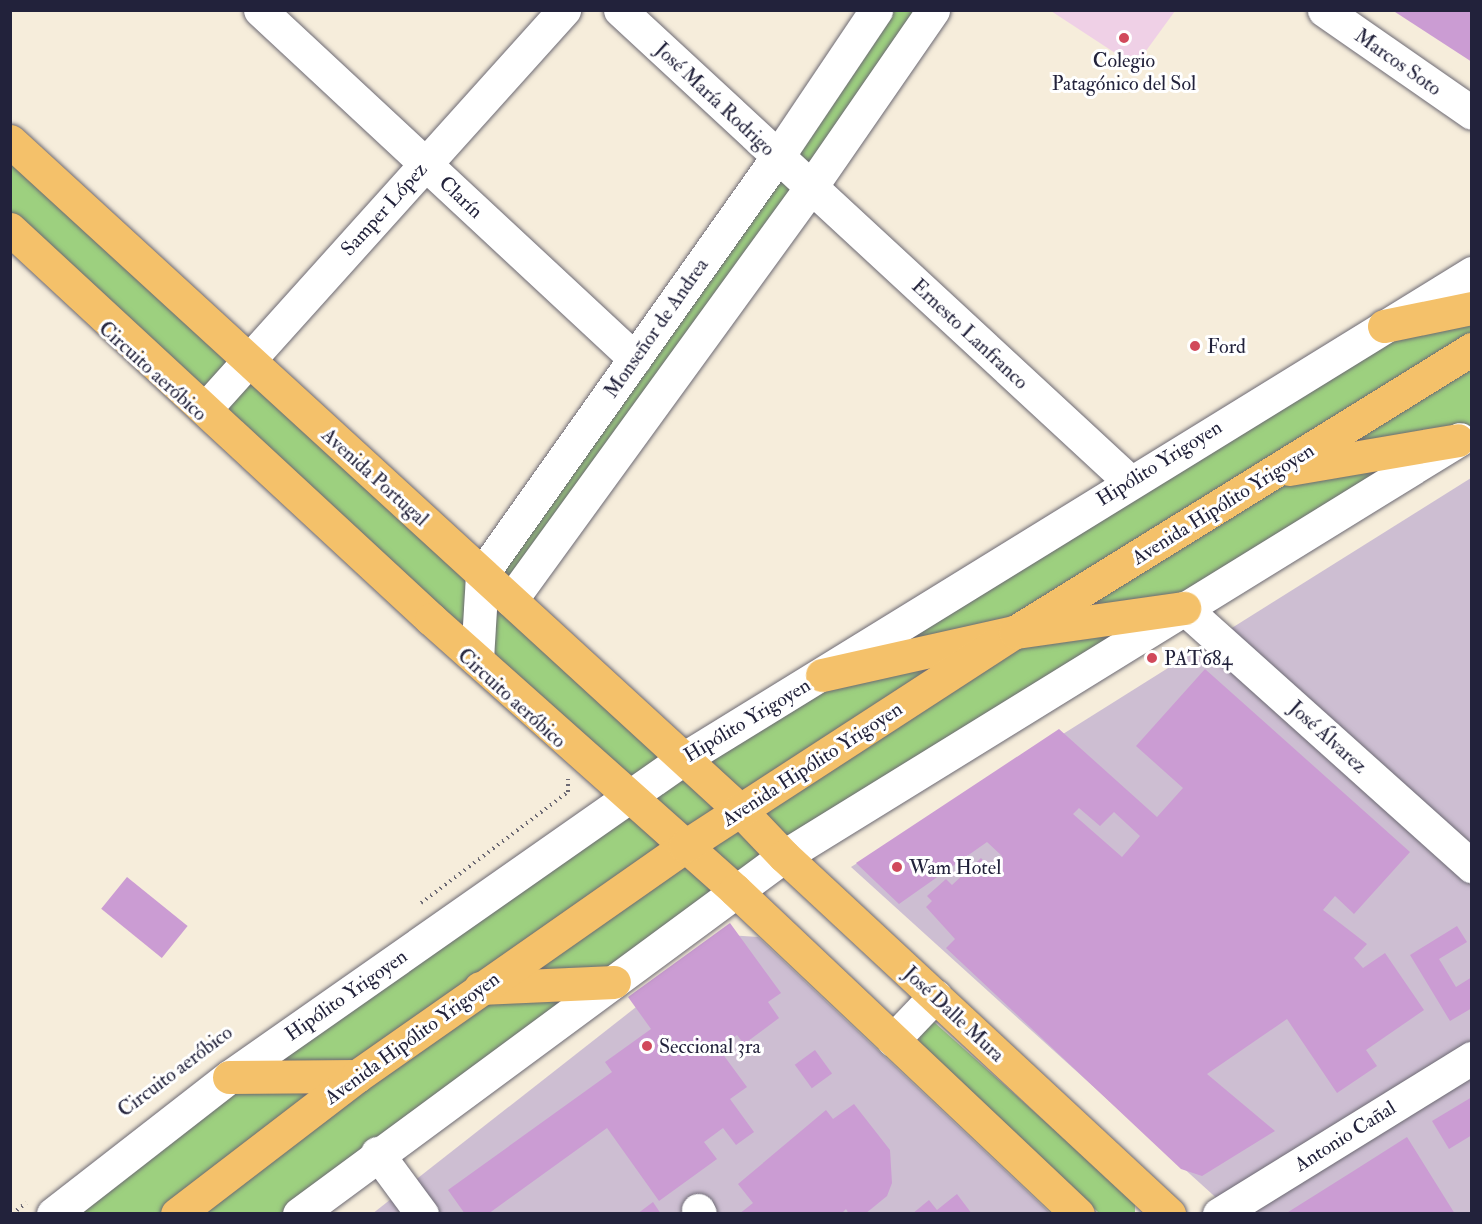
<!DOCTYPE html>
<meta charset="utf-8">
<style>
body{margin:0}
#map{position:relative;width:1482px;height:1224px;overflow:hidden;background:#f6eddb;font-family:"IM FELL Double Pica",serif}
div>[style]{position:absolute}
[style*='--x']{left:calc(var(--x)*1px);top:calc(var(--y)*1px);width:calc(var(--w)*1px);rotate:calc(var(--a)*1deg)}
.built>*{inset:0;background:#efd0e6}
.industrial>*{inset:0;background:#cdbed2}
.green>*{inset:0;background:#9dd07f}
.building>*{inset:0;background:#cb9cd3;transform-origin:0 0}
.path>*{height:4px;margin-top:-2px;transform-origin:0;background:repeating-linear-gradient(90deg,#6c6973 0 1.5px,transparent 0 6px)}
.roads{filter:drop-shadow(0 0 2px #6c6973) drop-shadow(0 0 2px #6c6973)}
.minor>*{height:33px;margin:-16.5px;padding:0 16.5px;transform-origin:16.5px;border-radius:16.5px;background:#fff}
.major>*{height:33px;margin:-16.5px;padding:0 16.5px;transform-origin:16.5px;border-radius:16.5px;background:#f4c16a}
.highway>*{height:33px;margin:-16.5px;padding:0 16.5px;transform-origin:16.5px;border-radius:16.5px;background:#f4c16a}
.dots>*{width:16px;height:16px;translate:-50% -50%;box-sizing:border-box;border:3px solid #fff;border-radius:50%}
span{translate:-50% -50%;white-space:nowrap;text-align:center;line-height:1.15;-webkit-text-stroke:6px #fff;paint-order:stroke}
.poi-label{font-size:20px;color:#22223b}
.left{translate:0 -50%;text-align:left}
.street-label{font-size:20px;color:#22223b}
.frame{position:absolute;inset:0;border:12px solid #22223b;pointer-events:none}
</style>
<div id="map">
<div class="built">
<div style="clip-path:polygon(1051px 11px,1175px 11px,1135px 66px)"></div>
</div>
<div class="industrial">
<div style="clip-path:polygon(1471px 478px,1471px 1213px,1233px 1213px,851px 867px)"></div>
<div style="clip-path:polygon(728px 935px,758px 937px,1050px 1213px,372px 1214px)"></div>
</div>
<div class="green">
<div style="clip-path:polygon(876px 11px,933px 11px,511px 600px,683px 759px,1471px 273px,1471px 432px,784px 856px,299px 1213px,53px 1213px,631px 796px,11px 229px,11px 141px,482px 574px)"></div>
<div style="clip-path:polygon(934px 1022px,1135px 1202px,1135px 1213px,1099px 1213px,919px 1044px,921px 1026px)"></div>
</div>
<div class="building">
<div style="clip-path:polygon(1392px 10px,1472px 10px,1472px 62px)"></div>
<div style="clip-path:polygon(evenodd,1205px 669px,1410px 852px,1354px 914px,1335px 896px,1323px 910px,1367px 944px,1354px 958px,1363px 968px,1385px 953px,1424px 1010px,1366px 1050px,1377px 1066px,1337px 1093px,1287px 1019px,1207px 1074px,1275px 1131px,1202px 1176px,1181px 1169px,946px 948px,955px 939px,926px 907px,932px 901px,927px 896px,946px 879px,952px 885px,981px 858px,990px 868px,1002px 856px,987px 842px,899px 904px,856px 863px,1059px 729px,1157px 817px,1183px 788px,1136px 746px,1205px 669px,1079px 808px,1100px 826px,1114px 812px,1140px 836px,1122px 857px,1073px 814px,1079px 808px)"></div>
<div style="left:127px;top:877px;width:78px;height:41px;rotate:39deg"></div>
<div style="clip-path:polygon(730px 923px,781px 993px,768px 1002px,779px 1018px,744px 1044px,737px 1035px,719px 1049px,747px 1087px,730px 1099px,754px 1132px,736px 1145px,723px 1128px,704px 1142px,717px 1159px,659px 1201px,607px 1128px,488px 1214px,465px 1214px,448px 1190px,612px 1072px,605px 1062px,651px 1029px,628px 997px)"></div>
<div style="clip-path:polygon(1457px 926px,1467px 942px,1439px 959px,1456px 987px,1472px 977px,1472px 1008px,1450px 1021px,1410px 955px)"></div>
<div style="left:815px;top:1050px;width:29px;height:25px;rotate:54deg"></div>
<div style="clip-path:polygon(1472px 1097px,1472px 1135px,1449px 1149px,1432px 1121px)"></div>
<div style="clip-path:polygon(854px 1104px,890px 1150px,892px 1183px,887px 1196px,865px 1214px,849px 1214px,846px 1209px,841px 1214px,739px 1214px,753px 1203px,738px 1184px,826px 1110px,833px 1119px)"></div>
<div style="clip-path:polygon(1407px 1137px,1455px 1214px,1285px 1214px,1355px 1170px)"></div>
<div style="clip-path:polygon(957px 1194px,972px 1214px,912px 1214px,929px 1200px,937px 1210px)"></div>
<div style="clip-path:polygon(653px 1202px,661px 1214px,637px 1214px)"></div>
</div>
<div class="path">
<div style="--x:421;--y:903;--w:184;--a:-37.1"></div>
<div style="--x:568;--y:792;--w:13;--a:-90"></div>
<div style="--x:12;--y:1214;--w:18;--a:-38"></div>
</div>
<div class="roads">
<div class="minor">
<div style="--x:260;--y:10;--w:512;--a:42.94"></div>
<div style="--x:620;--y:10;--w:693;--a:42.78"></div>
<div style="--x:1324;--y:10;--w:180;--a:34.8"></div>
<div style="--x:205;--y:409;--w:537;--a:-48.02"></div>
<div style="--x:511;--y:600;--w:510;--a:-54.01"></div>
<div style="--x:811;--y:187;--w:215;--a:-55.4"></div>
<div style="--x:1184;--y:608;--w:387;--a:41.9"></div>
<div style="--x:477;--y:659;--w:85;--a:-86.6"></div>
<div style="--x:482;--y:574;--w:512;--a:-54.7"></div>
<div style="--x:778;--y:156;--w:176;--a:-56.1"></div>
<div style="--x:893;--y:1040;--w:61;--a:-46.3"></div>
<div style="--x:377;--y:1153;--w:76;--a:53.6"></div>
<div style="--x:698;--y:1210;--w:4;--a:63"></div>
<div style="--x:53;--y:1214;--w:223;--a:-37.9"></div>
<div style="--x:229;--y:1077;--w:554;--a:-35.01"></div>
<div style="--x:683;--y:759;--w:927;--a:-31.63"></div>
<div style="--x:299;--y:1214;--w:603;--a:-36.43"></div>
<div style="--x:784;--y:856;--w:794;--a:-31.67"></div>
<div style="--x:1219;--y:1214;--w:297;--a:-31.7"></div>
</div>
<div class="major">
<div style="--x:10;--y:141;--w:992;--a:42.51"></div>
<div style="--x:741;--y:811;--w:62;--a:46.3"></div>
<div style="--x:784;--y:856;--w:526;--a:42.92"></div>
<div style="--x:10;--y:229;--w:574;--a:42.81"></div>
<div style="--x:431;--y:619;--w:407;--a:41.7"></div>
<div style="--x:735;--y:890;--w:472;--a:43.4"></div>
</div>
<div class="highway">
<div style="--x:1384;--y:326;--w:90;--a:-11.6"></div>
<div style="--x:1289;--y:469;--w:171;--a:-9.7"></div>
<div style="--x:822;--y:675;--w:198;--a:-12.6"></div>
<div style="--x:1015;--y:632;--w:171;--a:-8.1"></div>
<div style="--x:480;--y:988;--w:134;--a:-2.6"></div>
<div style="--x:229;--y:1077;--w:128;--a:-0.4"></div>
<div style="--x:177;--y:1214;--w:227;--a:-37.5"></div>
<div style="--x:357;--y:1076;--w:401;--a:-35"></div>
<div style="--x:685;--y:846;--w:393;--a:-33"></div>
<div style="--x:1015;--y:632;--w:538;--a:-31.77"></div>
</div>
</div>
<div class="dots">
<div style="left:1124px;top:38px;background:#d1495b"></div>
<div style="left:1195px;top:346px;background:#d1495b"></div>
<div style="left:1152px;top:658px;background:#d1495b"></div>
<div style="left:897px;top:867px;background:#d1495b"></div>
<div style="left:647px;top:1046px;background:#d1495b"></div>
</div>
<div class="poi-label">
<span style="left:1124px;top:72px">Colegio<br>Patagónico del Sol</span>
<span class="left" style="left:1207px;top:346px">Ford</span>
<span class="left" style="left:1164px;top:658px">PAT684</span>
<span class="left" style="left:909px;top:867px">Wam Hotel</span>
<span class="left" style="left:659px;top:1046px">Seccional 3ra</span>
</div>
<div class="street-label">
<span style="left:1398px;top:62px;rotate:35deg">Marcos Soto</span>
<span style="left:715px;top:99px;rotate:43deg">José María Rodrigo</span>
<span style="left:461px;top:197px;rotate:43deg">Clarín</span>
<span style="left:384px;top:209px;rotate:-48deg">Samper López</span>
<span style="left:656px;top:328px;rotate:-55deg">Monseñor de Andrea</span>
<span style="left:970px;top:334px;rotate:43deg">Ernesto Lanfranco</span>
<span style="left:153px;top:371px;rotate:42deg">Circuito aeróbico</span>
<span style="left:1159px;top:463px;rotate:-32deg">Hipólito Yrigoyen</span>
<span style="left:375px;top:477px;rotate:42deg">Avenida Portugal</span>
<span style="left:1223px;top:504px;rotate:-32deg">Avenida Hipólito Yrigoyen</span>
<span style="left:512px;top:698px;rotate:42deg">Circuito aeróbico</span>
<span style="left:747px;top:720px;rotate:-31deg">Hipólito Yrigoyen</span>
<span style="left:1328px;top:737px;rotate:42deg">José Álvarez</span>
<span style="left:812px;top:764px;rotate:-33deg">Avenida Hipólito Yrigoyen</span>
<span style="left:346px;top:995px;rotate:-35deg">Hipólito Yrigoyen</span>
<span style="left:954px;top:1014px;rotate:43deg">José Dalle Mura</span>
<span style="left:412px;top:1038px;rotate:-36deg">Avenida Hipólito Yrigoyen</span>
<span style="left:175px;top:1071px;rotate:-37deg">Circuito aeróbico</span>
<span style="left:1345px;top:1136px;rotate:-32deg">Antonio Cañal</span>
</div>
<div class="frame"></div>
</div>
